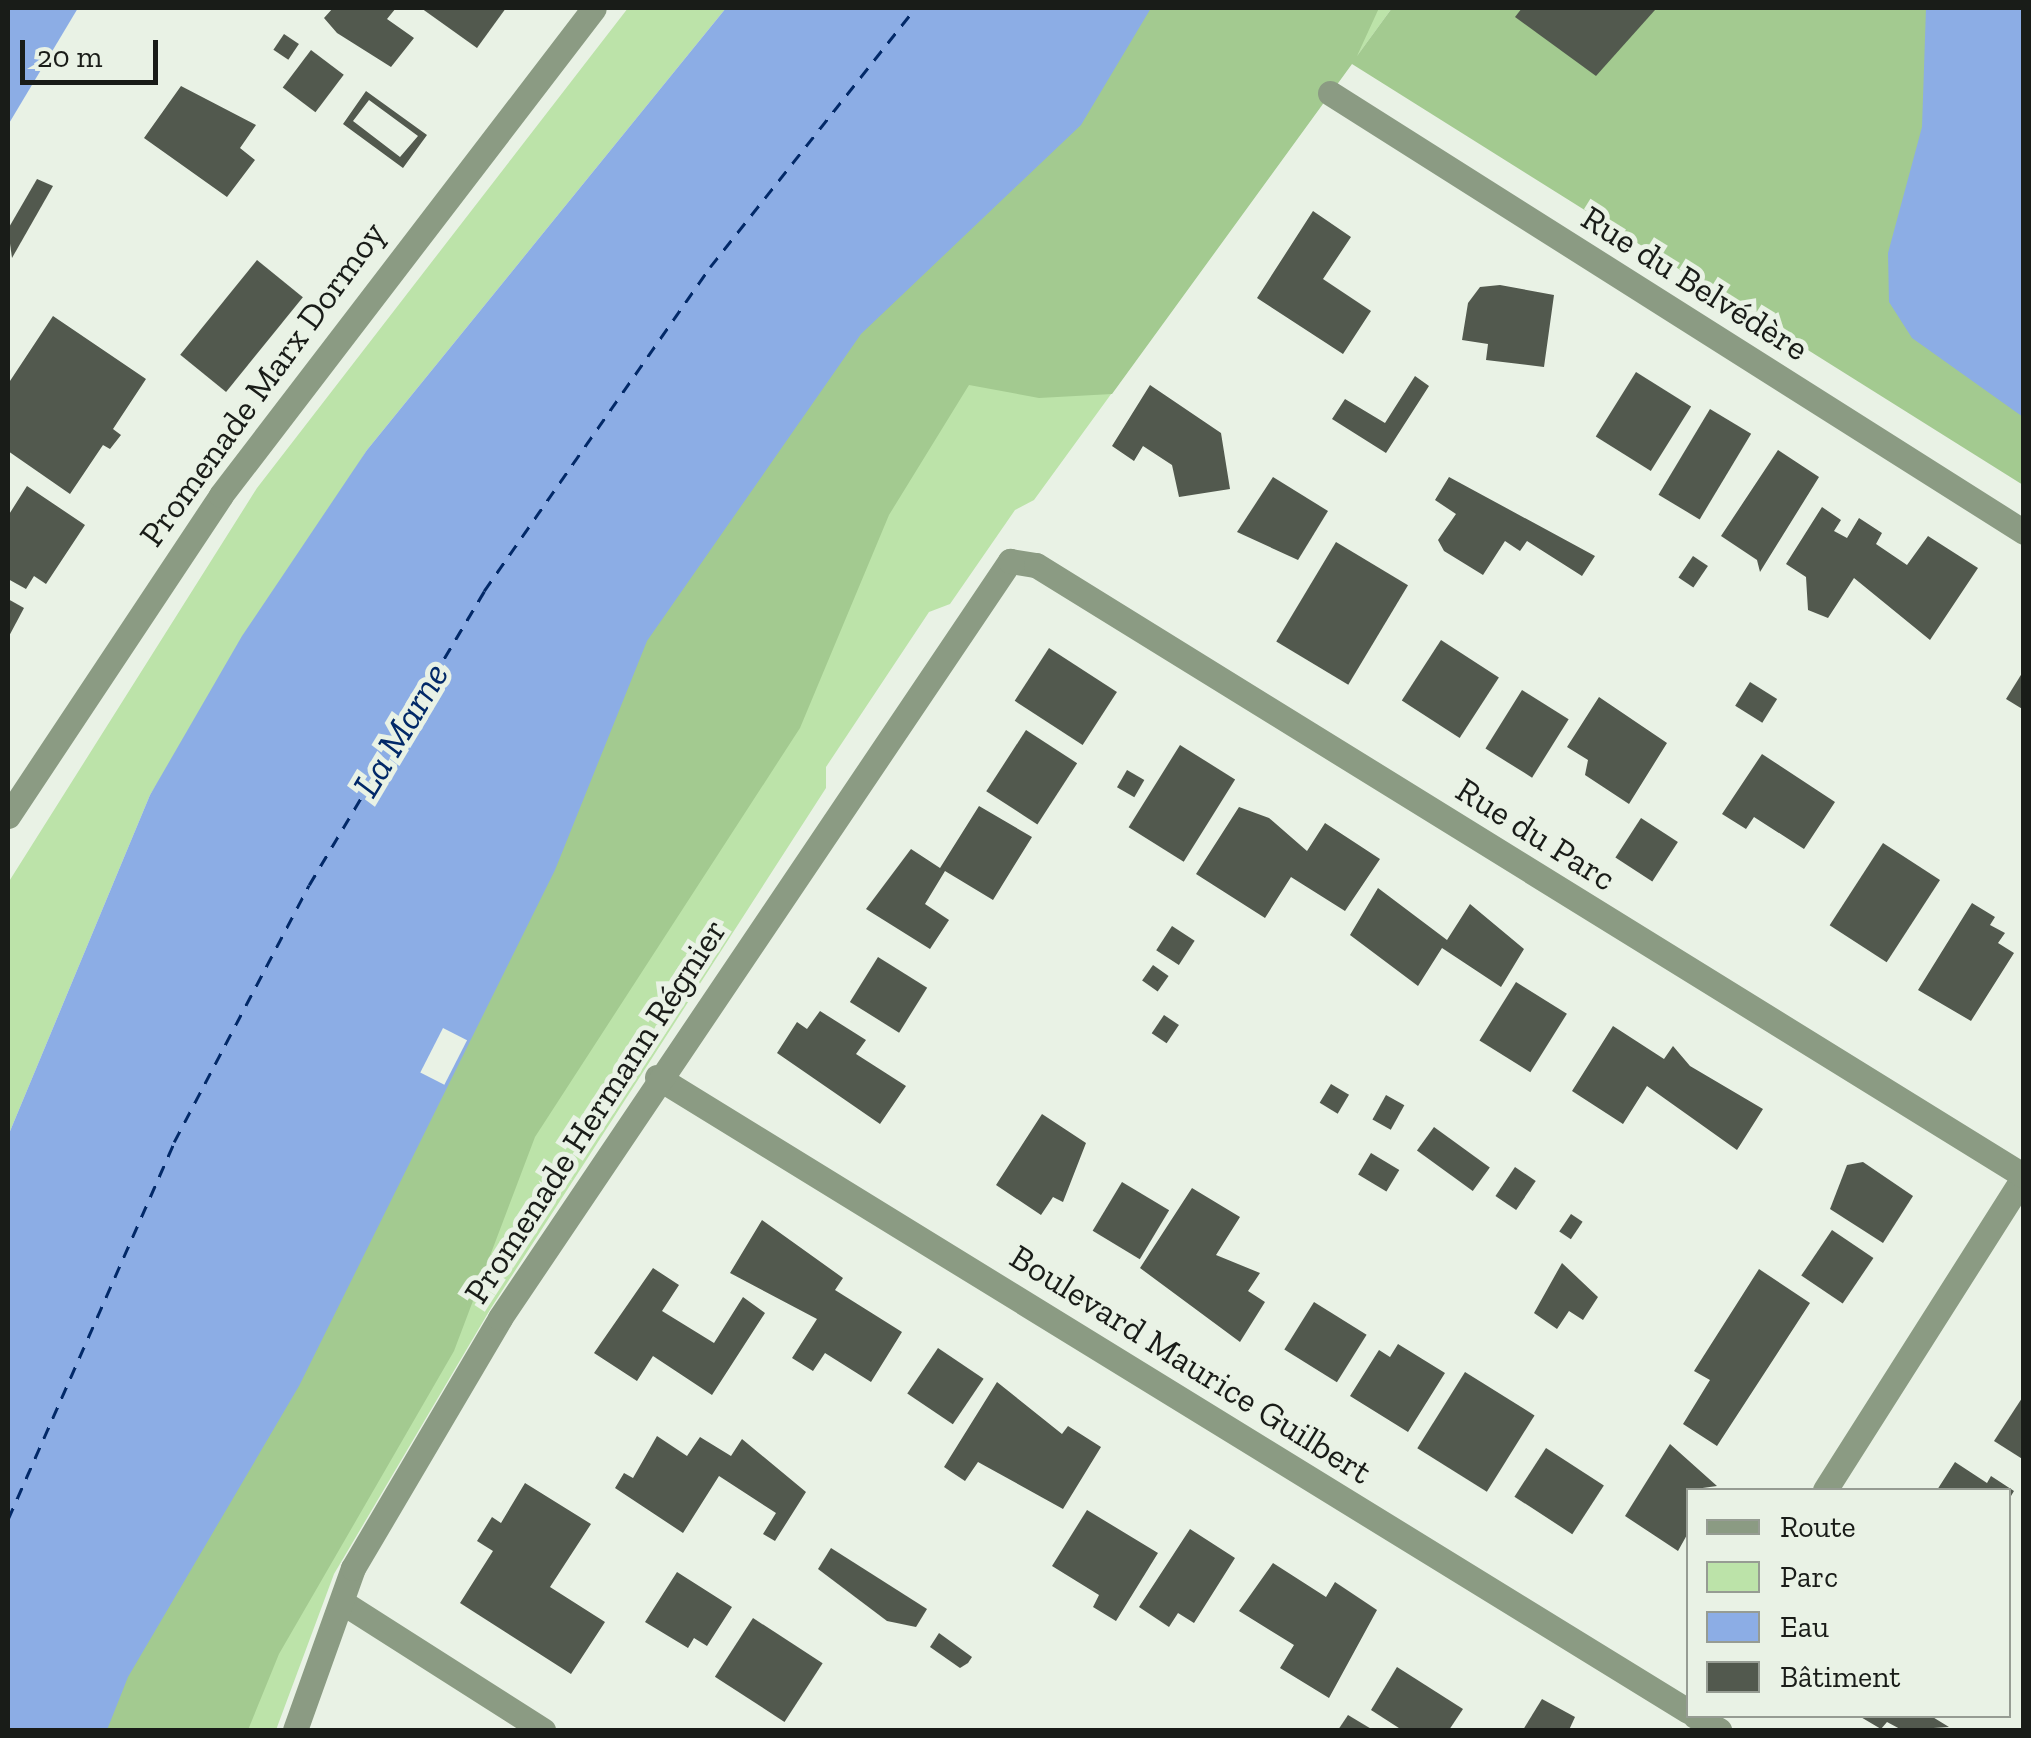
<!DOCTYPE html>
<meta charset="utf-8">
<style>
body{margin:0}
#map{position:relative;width:2031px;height:1738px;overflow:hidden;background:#e9f2e5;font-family:"Zilla Slab",serif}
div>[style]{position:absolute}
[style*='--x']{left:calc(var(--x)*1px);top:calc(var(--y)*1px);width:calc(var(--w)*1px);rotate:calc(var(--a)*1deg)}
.green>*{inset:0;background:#bce3a9}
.forest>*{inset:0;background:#a3ca90}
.water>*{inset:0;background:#8cade5}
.pier>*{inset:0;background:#e9f2e5;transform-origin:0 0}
.ferry>*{height:2.5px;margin-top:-1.25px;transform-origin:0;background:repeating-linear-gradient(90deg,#022968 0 12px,transparent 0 22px)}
.building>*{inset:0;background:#52594e;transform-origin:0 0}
.minor>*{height:25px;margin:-12.5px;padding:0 12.5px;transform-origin:12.5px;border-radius:12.5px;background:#8b9b83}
span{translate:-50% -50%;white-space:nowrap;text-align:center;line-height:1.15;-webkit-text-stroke:10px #e9f2e5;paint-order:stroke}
.street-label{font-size:35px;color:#191c18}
.water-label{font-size:38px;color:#022968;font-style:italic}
.frame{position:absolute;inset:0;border:10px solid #191c18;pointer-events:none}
.legend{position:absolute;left:1686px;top:1488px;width:325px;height:230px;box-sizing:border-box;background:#e9f2e5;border:2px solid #969c93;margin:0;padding:12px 18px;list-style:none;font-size:30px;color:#191c18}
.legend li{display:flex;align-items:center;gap:20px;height:50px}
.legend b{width:50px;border:2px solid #969c93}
.scale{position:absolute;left:20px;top:40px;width:138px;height:45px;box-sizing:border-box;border:5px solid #191c18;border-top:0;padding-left:12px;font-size:30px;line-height:35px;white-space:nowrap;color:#191c18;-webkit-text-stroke:8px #e9f2e5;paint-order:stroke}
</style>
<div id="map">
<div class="green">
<div style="clip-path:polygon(628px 8px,726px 8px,367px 450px,150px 795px,8px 1136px,8px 883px,257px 488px)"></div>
<div style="clip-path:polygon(1151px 8px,1392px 8px,1034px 500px,1015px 510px,950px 604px,929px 612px,826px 767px,826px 788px,491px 1308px,334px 1574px,276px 1730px,107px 1730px)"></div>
</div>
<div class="forest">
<div style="clip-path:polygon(1090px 8px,1379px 8px,1357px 56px,1392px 8px,2023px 8px,2023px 485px,1352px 64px,1112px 394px,1039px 398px,969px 385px,889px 515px,800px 728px,535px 1137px,454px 1351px,279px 1654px,248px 1730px,61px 1730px,663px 549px)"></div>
</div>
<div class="water">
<div style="clip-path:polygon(8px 8px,78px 8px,8px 125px)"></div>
<div style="clip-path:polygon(726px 8px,1151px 8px,1081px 125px,861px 334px,647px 641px,555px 870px,299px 1386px,128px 1677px,107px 1730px,8px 1730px,8px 1136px,150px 795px,242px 636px,367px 450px)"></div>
<div style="clip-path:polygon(1926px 8px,2023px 8px,2023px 417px,1912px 338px,1889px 302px,1888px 253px,1922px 127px)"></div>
</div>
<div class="pier">
<div style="left:443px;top:1028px;width:27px;height:50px;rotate:27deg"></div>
</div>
<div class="ferry">
<div style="--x:8;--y:1519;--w:412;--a:-66.2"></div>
<div style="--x:174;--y:1142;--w:290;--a:-62.3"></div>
<div style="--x:309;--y:885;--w:342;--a:-59.2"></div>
<div style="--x:484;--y:591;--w:395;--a:-55.1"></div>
<div style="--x:710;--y:267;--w:330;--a:-51.6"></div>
</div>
<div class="building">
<div style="clip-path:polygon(333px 8px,396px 8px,387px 19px,414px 38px,391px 67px,337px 33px,324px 18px)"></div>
<div style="clip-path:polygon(421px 8px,506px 8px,477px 48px)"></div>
<div style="clip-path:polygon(1522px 8px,1652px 8px,1655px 10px,1596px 76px,1515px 17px)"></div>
<div style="left:284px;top:34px;width:18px;height:19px;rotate:34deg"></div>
<div style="left:311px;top:50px;width:41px;height:47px;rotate:37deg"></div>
<div style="clip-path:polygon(181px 86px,256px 125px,240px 148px,255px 160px,227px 197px,144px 138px)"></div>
<div style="clip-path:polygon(evenodd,366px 91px,427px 135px,403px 168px,343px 124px,366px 91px,369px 100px,418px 136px,400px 157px,353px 121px,369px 100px)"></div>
<div style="clip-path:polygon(37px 179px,53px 186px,12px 258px,8px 229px)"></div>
<div style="clip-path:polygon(1313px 211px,1351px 237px,1323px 279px,1371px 311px,1343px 354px,1257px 298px)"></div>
<div style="left:257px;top:260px;width:59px;height:122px;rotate:39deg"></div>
<div style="clip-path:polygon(1500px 285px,1554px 295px,1544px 367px,1486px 360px,1488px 344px,1462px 340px,1468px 303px,1480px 287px)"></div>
<div style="clip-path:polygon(53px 316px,146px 379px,113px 429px,121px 435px,110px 449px,103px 445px,70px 494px,8px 451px,8px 384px)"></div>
<div style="left:1636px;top:372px;width:65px;height:76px;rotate:32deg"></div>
<div style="clip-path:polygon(1415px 376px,1429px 386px,1386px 453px,1332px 419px,1345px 399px,1385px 423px)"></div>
<div style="clip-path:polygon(1150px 385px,1221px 433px,1230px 489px,1179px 497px,1172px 465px,1143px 446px,1134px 461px,1112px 446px)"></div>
<div style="left:1710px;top:409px;width:48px;height:100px;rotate:31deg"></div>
<div style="clip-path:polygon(1778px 450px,1819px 477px,1760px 572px,1757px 560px,1721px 536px)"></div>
<div style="clip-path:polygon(1273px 477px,1328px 511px,1298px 560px,1237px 532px)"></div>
<div style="clip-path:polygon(1449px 477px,1595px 556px,1582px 576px,1527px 541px,1520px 551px,1505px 541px,1483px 575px,1444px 551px,1438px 540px,1456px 514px,1435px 500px)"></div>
<div style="clip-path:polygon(27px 486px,85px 525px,46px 584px,34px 576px,26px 589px,8px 579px,8px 516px)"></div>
<div style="clip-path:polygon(1822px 507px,1841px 520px,1834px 531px,1847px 538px,1859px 518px,1882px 533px,1876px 544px,1907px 565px,1928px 536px,1978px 568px,1930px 640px,1854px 578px,1828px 618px,1808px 610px,1806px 577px,1786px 564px)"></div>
<div style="left:1336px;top:542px;width:84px;height:116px;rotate:31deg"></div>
<div style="left:1693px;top:556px;width:18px;height:26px;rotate:34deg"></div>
<div style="clip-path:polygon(8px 599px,24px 608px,8px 638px)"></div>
<div style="left:1441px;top:640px;width:69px;height:72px;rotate:33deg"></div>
<div style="left:1049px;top:648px;width:81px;height:63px;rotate:33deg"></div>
<div style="clip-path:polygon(2024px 670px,2024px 710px,2006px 699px)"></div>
<div style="left:1750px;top:682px;width:32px;height:28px;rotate:32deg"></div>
<div style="left:1522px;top:690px;width:55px;height:69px;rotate:32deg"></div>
<div style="clip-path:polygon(1599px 697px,1667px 743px,1629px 804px,1585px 775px,1588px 760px,1567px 747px)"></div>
<div style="left:1026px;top:730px;width:61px;height:73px;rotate:33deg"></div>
<div style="left:1180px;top:745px;width:65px;height:97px;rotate:32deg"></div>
<div style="clip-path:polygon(1762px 754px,1835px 802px,1804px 849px,1754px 817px,1746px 829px,1722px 814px)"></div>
<div style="left:1127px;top:770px;width:20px;height:20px;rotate:30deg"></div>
<div style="clip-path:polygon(979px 806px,1032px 837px,993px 900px,945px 871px,925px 904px,949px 920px,930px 949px,866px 909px,911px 849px,940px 868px)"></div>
<div style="clip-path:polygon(1239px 807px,1269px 818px,1307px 851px,1325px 823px,1380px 859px,1345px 911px,1291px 877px,1265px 918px,1196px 874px)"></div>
<div style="left:1641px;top:818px;width:44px;height:47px;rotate:33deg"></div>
<div style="left:1883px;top:843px;width:68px;height:98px;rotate:33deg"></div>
<div style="clip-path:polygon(1378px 888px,1447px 940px,1470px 904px,1524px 949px,1501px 987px,1442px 948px,1418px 986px,1350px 935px)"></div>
<div style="clip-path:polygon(1972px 903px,1995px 917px,1990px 925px,2005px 933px,1998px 943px,2014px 953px,1971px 1021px,1918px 990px)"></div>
<div style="left:1172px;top:926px;width:27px;height:29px;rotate:33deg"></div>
<div style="left:878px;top:957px;width:58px;height:53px;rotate:32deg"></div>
<div style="left:1153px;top:965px;width:19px;height:19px;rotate:35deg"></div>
<div style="left:1516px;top:982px;width:60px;height:69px;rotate:32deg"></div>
<div style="clip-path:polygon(820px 1011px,866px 1040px,856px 1054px,906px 1086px,880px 1124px,777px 1053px,797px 1022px,807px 1029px)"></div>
<div style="left:1164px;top:1015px;width:18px;height:22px;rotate:34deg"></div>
<div style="clip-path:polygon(1613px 1026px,1664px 1059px,1673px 1046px,1690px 1066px,1763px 1109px,1737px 1150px,1647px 1086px,1623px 1124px,1572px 1091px)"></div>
<div style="left:1331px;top:1084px;width:21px;height:22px;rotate:31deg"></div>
<div style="left:1386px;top:1095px;width:21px;height:28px;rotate:29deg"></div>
<div style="clip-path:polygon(1042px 1114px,1086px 1143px,1063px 1202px,1053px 1197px,1041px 1215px,996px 1185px)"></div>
<div style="left:1434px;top:1127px;width:69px;height:29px;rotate:36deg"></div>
<div style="left:1371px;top:1153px;width:33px;height:25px;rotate:31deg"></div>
<div style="clip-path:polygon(1863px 1162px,1913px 1196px,1883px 1243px,1830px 1209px,1847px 1165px)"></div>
<div style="left:1515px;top:1167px;width:25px;height:35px;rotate:34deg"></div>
<div style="left:1122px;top:1182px;width:55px;height:57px;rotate:31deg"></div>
<div style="clip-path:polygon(1192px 1188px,1240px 1217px,1216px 1255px,1260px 1273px,1248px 1291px,1265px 1302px,1240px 1342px,1140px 1268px)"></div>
<div style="left:1571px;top:1214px;width:14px;height:21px;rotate:34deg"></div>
<div style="clip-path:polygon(762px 1220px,843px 1278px,835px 1290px,902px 1332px,871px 1382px,825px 1353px,813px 1371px,792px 1358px,817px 1319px,730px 1273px)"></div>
<div style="left:1832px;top:1230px;width:50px;height:55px;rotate:34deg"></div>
<div style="clip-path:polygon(1562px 1263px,1598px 1297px,1583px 1320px,1569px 1311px,1557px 1329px,1534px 1313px)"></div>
<div style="clip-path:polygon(653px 1268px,679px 1285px,662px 1311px,714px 1343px,743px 1297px,765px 1313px,712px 1395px,653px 1356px,637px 1381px,594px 1353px)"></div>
<div style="clip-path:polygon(1759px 1269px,1810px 1303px,1717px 1446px,1683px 1424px,1710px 1380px,1694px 1371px)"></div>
<div style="left:1314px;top:1302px;width:62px;height:56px;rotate:32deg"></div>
<div style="clip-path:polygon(1398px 1344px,1445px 1373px,1408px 1432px,1350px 1396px,1379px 1350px,1390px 1357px)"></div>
<div style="left:938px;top:1348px;width:55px;height:55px;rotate:34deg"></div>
<div style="left:1465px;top:1372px;width:82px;height:90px;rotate:32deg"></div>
<div style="clip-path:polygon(997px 1382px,1062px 1434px,1068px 1426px,1101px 1447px,1063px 1509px,978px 1462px,965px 1481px,944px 1467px)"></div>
<div style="clip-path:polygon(2024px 1395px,2024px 1460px,1994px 1441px)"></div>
<div style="clip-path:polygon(657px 1436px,687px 1456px,700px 1437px,731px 1456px,742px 1439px,806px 1492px,775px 1541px,763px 1534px,776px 1513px,719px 1476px,683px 1533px,615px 1488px,624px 1473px,633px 1478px)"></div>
<div style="clip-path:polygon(1670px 1444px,1717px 1486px,1688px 1490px,1688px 1533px,1678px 1551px,1625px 1516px)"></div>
<div style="left:1546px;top:1448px;width:69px;height:58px;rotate:33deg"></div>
<div style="clip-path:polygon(1955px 1462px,1987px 1483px,1991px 1476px,2014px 1491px,2008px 1501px,2008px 1490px,1937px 1490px)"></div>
<div style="clip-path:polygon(525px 1483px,591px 1524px,550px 1587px,605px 1622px,571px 1674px,460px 1603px,493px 1551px,477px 1541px,492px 1517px,501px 1523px)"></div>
<div style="clip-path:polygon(1087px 1510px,1158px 1553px,1116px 1621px,1093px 1607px,1099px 1595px,1052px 1566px)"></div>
<div style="clip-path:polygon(1190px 1529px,1235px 1558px,1194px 1623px,1178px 1613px,1169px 1627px,1139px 1607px)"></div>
<div style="clip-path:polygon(831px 1548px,927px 1609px,916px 1627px,887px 1621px,818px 1569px)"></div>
<div style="clip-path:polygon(1273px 1563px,1326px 1597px,1335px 1582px,1377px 1610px,1329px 1698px,1280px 1668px,1294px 1645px,1239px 1611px)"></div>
<div style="clip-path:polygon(677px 1572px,732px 1607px,707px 1646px,694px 1638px,688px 1648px,645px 1622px)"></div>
<div style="left:753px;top:1618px;width:83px;height:70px;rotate:33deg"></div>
<div style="clip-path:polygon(939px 1633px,972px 1657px,968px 1663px,960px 1668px,930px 1647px)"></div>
<div style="clip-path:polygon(1397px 1667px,1463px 1709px,1449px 1730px,1402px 1730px,1371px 1710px)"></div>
<div style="clip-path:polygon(1542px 1699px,1575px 1717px,1569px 1730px,1523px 1730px)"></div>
<div style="clip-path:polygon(1348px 1715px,1373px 1730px,1338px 1730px)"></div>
<div style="clip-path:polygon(1859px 1716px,1931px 1716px,1949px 1727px,1902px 1730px,1887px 1722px,1881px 1729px)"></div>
</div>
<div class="minor">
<div style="--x:1330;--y:93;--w:821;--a:32.32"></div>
<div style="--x:8;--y:816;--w:385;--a:-56.4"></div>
<div style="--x:221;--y:495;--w:613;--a:-52.55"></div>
<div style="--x:657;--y:1077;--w:1210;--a:31.59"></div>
<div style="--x:1825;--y:1490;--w:371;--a:-57.6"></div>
<div style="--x:345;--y:1604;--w:235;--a:32.5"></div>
<div style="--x:1695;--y:1716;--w:28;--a:30"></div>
<div style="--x:295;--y:1730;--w:172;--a:-70.3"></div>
<div style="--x:353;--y:1568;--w:290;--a:-59.5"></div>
<div style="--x:500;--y:1318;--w:913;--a:-56.03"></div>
<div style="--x:1010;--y:561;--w:26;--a:9"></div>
<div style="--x:1036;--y:565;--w:1162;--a:31.73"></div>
</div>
<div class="street-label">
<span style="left:1695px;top:283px;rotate:32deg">Rue du Belvédère</span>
<span style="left:262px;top:384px;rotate:-54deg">Promenade Marx Dormoy</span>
<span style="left:1536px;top:834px;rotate:32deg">Rue du Parc</span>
<span style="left:595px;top:1111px;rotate:-57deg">Promenade Hermann Régnier</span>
<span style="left:1191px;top:1364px;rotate:32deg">Boulevard Maurice Guilbert</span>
</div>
<div class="water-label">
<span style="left:401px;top:730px;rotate:-59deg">La Marne</span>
</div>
<div class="frame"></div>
<ul class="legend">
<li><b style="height:12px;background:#8b9b83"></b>Route</li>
<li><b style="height:28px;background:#bce3a9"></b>Parc</li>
<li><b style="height:28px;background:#8cade5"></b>Eau</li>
<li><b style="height:28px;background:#52594e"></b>Bâtiment</li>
</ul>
<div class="scale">20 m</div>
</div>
